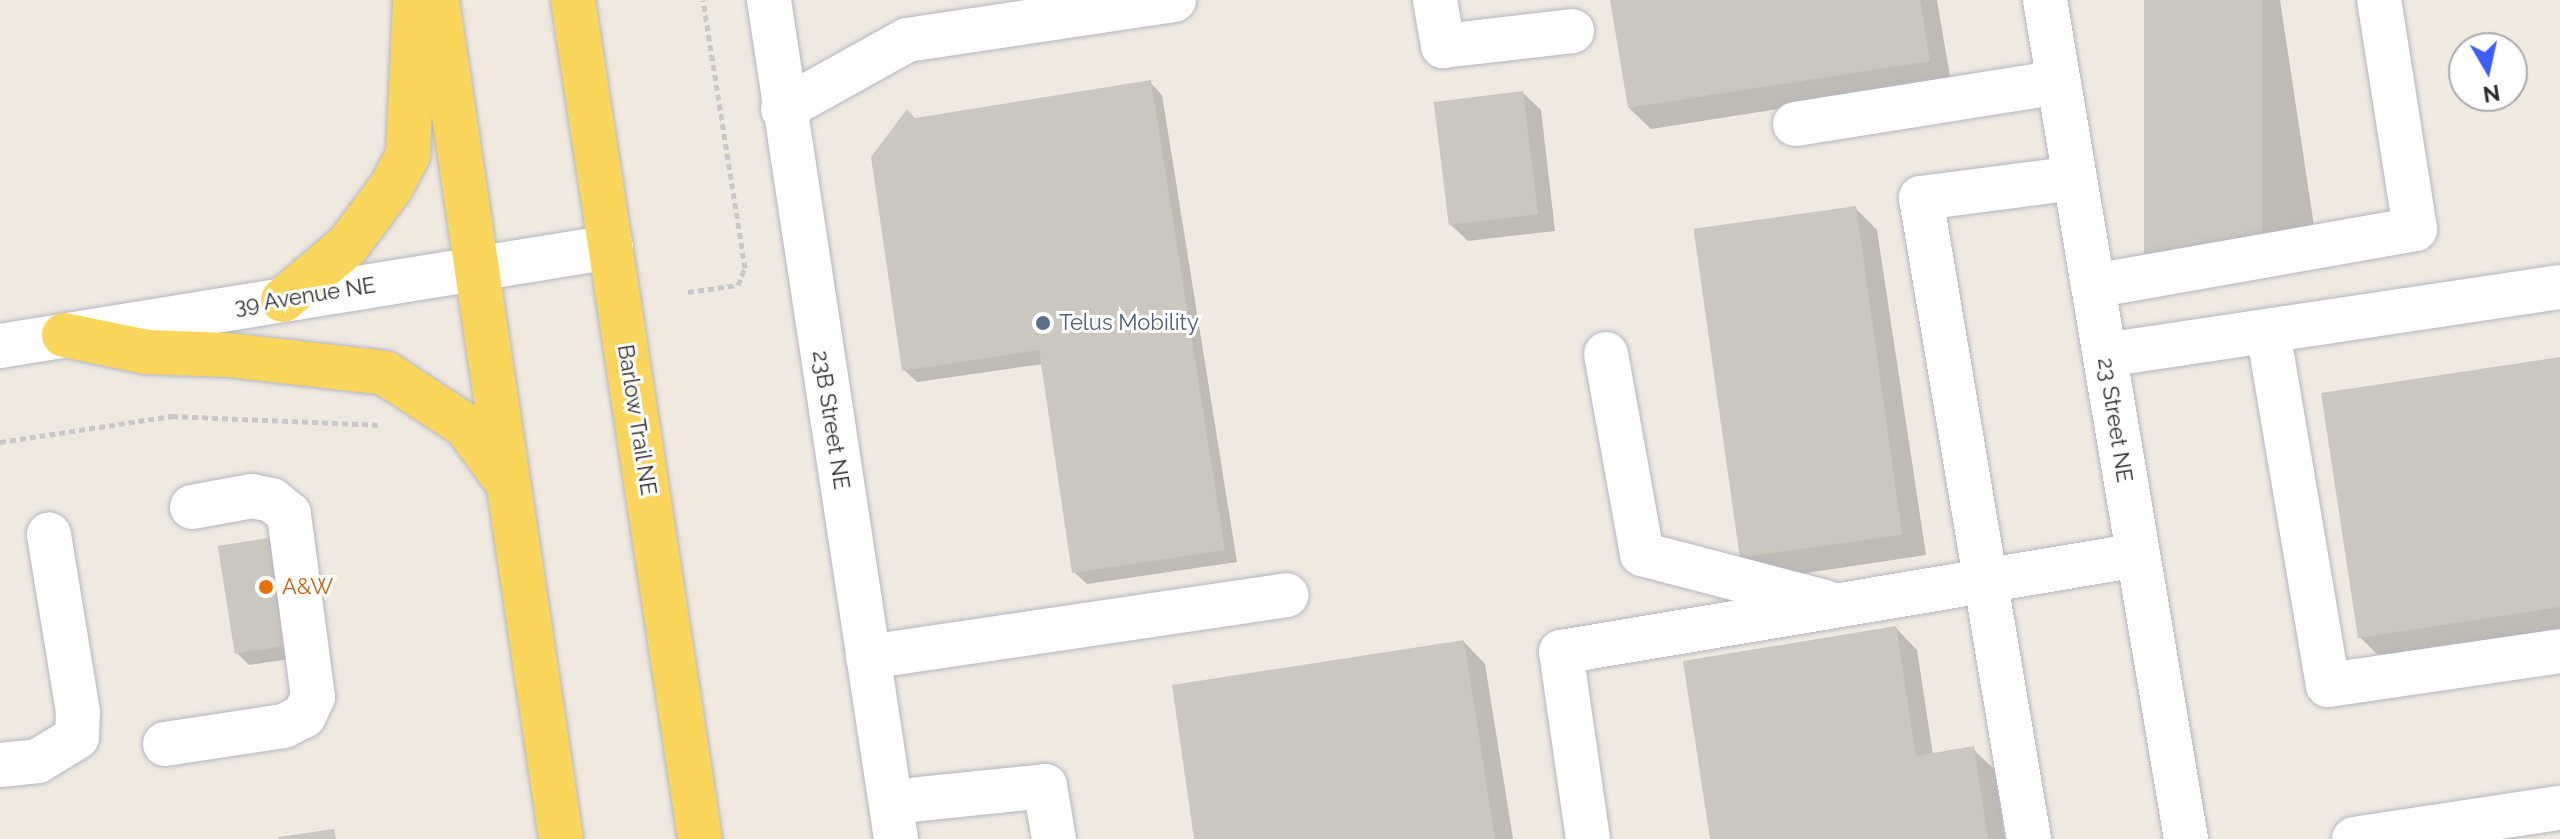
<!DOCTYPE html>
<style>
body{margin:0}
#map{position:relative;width:2560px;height:839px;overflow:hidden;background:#efe9e0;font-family:Raleway,sans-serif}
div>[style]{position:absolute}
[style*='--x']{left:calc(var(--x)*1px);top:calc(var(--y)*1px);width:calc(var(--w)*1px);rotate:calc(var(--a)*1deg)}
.shadow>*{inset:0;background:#0003}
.building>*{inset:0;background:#cbc7be;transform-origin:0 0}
.path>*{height:5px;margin-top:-2.5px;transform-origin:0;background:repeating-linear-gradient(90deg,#c8c8c8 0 6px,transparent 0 10px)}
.roads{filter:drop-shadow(0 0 2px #b3b6c1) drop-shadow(0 0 2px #b3b6c1)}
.minor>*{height:44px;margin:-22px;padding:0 22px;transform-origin:22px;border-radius:22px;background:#fff}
.major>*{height:44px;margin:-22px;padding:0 22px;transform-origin:22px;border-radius:22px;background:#f9d65b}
.dots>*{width:22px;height:22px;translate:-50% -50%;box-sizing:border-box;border:4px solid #fff;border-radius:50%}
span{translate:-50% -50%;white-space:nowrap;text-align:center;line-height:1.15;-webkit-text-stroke:6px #fff;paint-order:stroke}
.street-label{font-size:22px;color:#2d2d2d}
.service-label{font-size:22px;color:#4e5e75}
.left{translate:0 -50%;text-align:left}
.food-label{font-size:22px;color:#c56008}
.north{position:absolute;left:2448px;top:32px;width:80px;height:80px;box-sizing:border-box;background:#fff;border:2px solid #ababab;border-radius:50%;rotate:171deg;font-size:22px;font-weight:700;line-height:32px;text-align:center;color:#2d2d2d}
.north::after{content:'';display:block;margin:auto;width:28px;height:36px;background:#3d5eff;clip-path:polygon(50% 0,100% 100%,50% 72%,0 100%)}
</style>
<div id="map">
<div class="shadow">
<div style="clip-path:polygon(1612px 0,1937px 0,1951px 82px,1651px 129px,1629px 108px)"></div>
<div style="clip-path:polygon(2146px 0,2280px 0,2319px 259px,2184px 254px)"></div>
<div style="clip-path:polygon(1150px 82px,1162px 95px,1237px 562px,1087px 584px,1074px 572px,1043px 364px,917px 382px,904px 370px)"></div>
<div style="clip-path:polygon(1523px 93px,1541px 110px,1555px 231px,1468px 241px,1450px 224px)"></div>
<div style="clip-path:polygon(1856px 209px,1877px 230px,1926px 555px,1767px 579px,1745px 557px)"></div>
<div style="clip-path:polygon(2560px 359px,2560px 632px,2382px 659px,2360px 637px)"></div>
<div style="clip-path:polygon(274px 540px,303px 657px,249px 665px,236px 652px)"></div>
<div style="clip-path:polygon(1896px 628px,1917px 650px,1933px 755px,1973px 749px,1995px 770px,2005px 839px,1712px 839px)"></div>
<div style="clip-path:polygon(1464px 642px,1485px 664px,1513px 839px,1196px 839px)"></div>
</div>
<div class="building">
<div style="clip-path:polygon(1610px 0,1920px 0,1930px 61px,1628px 108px)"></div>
<div style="left:2144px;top:0;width:118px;height:258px"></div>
<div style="clip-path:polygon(1151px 80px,1225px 550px,1072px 573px,1039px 350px,902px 371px,871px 157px,907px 109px,915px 118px)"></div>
<div style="left:1523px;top:91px;width:124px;height:90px;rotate:83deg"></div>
<div style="left:1856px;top:206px;width:332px;height:164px;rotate:82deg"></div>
<div style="clip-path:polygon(2560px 357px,2560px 607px,2358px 638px,2321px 393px)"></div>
<div style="left:275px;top:537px;width:109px;height:58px;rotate:81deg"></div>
<div style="clip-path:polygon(1896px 626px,1916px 756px,1974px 746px,1988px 839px,1710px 839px,1683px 661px)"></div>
<div style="clip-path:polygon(1464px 640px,1495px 839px,1194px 839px,1172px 685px)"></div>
<div style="clip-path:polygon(334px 829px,336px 839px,278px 839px,278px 837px)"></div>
</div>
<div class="path">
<div style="--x:688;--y:292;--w:50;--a:-8"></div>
<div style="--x:738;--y:285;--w:18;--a:-68"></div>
<div style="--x:745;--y:268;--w:271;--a:-98.9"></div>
<div style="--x:0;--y:442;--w:174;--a:-8.6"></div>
<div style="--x:172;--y:416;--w:209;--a:2.5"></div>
</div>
<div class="roads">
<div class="minor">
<div style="--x:769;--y:0;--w:849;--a:81.39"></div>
<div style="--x:1435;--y:0;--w:47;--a:80.1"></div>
<div style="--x:1443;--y:46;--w:130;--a:-6.6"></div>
<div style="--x:2045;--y:0;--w:851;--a:80.46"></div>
<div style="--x:783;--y:109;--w:142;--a:-29.1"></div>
<div style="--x:907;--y:40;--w:270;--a:-8.5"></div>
<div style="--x:1795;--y:124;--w:267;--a:-9"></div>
<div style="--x:2093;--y:286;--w:327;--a:-10"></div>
<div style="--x:2415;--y:229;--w:232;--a:-98.9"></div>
<div style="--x:2268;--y:331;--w:359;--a:80.4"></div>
<div style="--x:2328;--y:685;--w:234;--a:-8.3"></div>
<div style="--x:0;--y:346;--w:619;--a:-9.2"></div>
<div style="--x:1606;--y:354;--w:203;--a:79.8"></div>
<div style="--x:1642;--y:554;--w:189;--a:14.7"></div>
<div style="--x:2105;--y:355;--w:460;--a:-8.5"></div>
<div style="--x:868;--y:657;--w:423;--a:-8.4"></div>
<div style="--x:165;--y:744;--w:120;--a:-8.6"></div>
<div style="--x:284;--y:726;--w:22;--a:-27"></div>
<div style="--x:304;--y:716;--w:21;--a:-65"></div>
<div style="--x:313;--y:697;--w:185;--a:-97.5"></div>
<div style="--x:289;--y:514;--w:22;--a:-141"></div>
<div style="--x:272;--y:500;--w:20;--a:-169"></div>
<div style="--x:252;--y:496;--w:61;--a:169.6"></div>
<div style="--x:0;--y:765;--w:38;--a:-6"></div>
<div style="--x:38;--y:761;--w:46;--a:-31.6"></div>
<div style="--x:77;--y:737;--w:25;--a:-88"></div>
<div style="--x:78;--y:712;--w:180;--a:-99.3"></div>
<div style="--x:891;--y:802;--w:155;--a:-5.9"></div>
<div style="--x:1045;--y:786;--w:54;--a:80.4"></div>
<div style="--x:1588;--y:839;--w:189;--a:-98.2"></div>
<div style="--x:1561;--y:652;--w:585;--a:-9.54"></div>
<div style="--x:2029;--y:839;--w:650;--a:-99.56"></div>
<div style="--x:1921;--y:198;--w:155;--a:-7.4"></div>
<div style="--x:2354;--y:839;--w:208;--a:-8.6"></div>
</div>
<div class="major">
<div style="--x:437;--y:0;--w:848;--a:81.59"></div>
<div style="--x:573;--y:0;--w:849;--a:81.39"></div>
<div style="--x:283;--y:300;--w:85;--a:-40.2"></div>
<div style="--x:348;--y:245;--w:72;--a:-53.4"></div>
<div style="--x:391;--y:187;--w:36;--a:-62"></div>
<div style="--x:408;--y:155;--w:155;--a:-87.4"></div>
<div style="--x:64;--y:335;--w:85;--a:11.6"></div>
<div style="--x:147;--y:352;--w:81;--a:2.1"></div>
<div style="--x:228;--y:355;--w:158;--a:6.5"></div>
<div style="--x:385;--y:373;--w:97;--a:33.2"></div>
<div style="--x:466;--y:426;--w:68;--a:54"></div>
</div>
</div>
<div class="dots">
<div style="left:1043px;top:323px;background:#5c6f8a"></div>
<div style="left:266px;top:587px;background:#e8710a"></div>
</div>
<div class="street-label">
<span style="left:305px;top:296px;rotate:-9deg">39 Avenue NE</span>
<span style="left:637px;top:420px;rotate:81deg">Barlow Trail NE</span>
<span style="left:831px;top:420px;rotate:81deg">23B Street NE</span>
<span style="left:2115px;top:420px;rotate:81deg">23 Street NE</span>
</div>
<div class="service-label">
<span class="left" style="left:1059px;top:323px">Telus Mobility</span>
</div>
<div class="food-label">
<span class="left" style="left:282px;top:587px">A&amp;W</span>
</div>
<div class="north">N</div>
</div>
